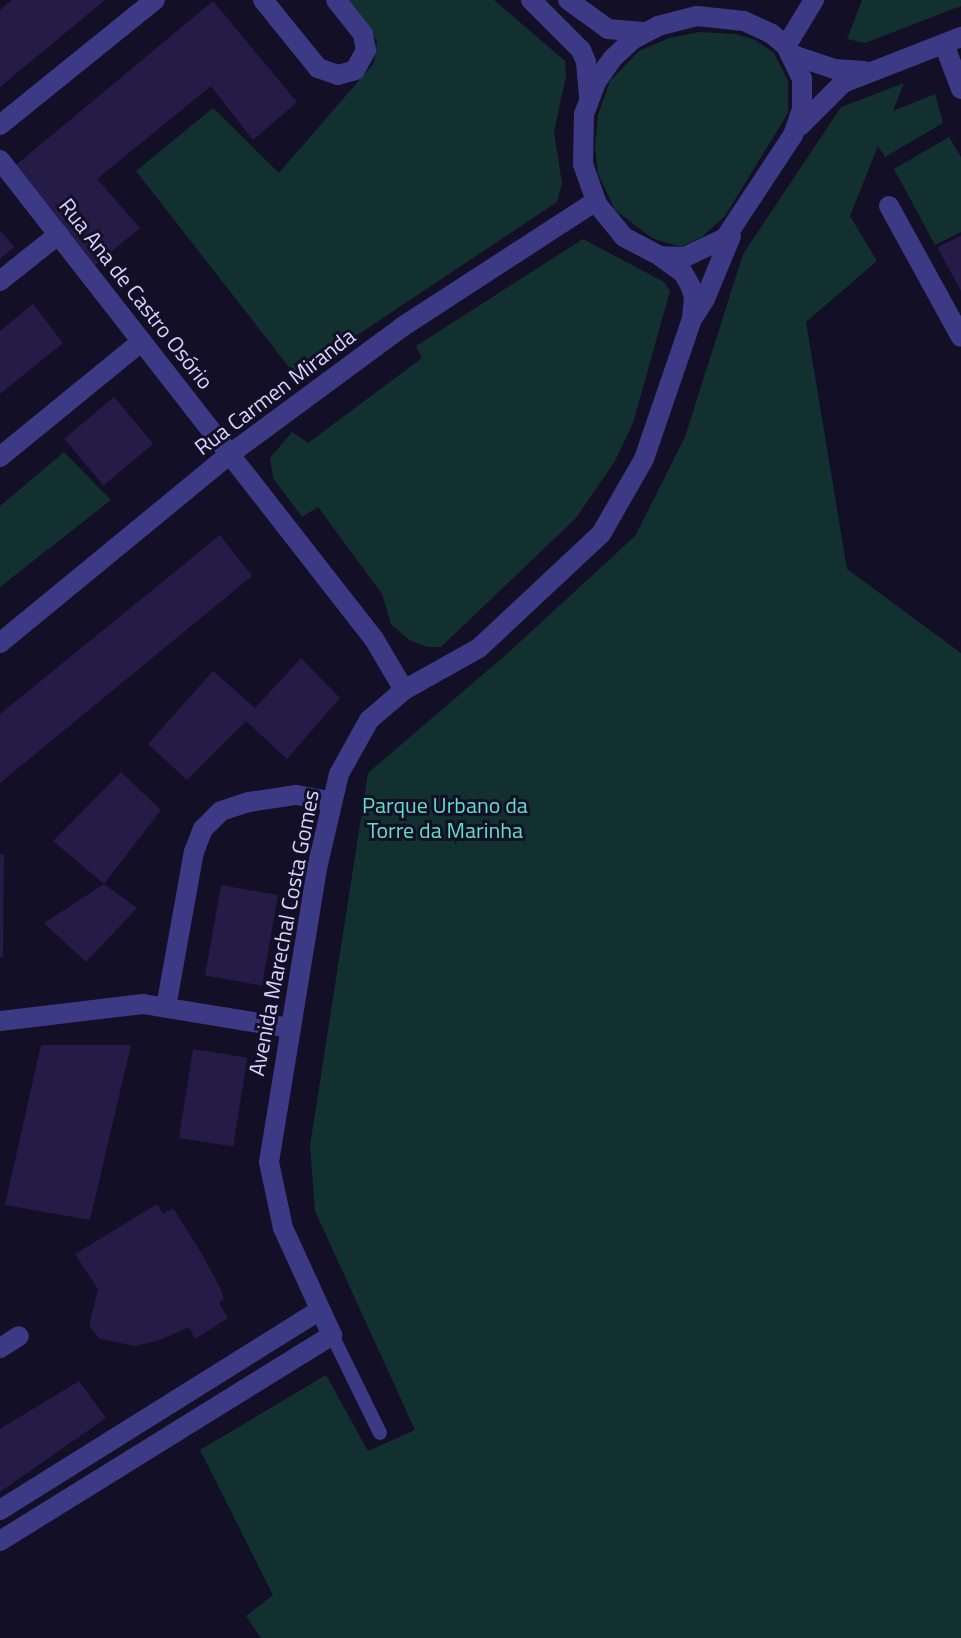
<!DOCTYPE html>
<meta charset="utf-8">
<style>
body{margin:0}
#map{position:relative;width:961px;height:1638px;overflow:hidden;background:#130f26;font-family:"Titillium Web",sans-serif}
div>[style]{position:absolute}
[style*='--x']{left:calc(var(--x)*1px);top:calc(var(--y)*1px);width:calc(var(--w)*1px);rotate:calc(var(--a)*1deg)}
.green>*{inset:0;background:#12302f}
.building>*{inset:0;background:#241b47;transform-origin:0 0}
.service>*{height:14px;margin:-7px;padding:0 7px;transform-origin:7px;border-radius:7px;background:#3d3a85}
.minor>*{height:20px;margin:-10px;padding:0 10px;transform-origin:10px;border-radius:10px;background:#3d3a85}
span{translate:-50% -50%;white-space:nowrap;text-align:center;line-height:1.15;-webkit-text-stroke:6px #130f26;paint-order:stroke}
.street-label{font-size:22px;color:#d9d4ff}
.park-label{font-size:22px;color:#5fe0c0}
</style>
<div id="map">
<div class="green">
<div style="clip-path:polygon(347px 0,494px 0,565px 61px,566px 76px,554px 132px,562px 183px,557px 202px,296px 376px,136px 171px,213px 108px,279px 173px,374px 63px,377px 41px)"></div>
<div style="clip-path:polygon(862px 0,961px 0,961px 6px,865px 43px,847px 39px)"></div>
<div style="clip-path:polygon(700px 32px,736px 34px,755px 40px,774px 53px,788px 81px,788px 113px,725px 216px,702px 237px,681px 247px,652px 238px,615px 210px,598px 174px,595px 146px,598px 115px,610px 81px,639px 51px,669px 38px)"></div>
<div style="clip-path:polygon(904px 83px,893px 111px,935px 94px,943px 123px,885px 157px,878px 146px,850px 216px,877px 261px,806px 322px,847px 569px,961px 653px,961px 1638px,261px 1638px,246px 1616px,273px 1595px,200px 1450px,326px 1375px,368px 1451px,415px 1430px,315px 1211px,310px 1146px,368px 773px,509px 652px,635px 536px,685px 437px,743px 254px,841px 107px)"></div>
<div style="clip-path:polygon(949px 137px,961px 157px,961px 232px,935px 245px,894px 169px)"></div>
<div style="clip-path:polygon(583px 239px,664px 282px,670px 291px,633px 423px,615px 461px,576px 518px,441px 647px,427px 647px,409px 640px,391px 624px,382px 594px,318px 507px,302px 517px,273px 478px,270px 458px,292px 432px,308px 443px,422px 358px,416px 346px)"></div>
<div style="clip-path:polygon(64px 452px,111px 500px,0 587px,0 506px)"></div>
</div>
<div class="building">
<div style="clip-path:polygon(12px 0,105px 0,0 87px,0 10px)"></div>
<div style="clip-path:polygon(213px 1px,297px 102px,253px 140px,211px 86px,97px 179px,140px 228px,95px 265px,16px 165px)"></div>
<div style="clip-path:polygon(0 230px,14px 247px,0 259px)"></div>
<div style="clip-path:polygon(961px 236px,961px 291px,937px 247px)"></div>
<div style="clip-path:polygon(33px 304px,63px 343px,0 394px,0 331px)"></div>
<div style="left:114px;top:397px;width:61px;height:65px;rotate:50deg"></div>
<div style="clip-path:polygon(220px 535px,252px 576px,0 783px,0 714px)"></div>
<div style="clip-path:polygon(301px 658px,340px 698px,287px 759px,246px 721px,187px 780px,148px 744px,213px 671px,255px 708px)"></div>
<div style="clip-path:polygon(121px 772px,161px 810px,104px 884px,53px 841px)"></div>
<div style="clip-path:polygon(0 854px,4px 855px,3px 957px,0 957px)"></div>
<div style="clip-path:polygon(104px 884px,137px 908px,86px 962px,44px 923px)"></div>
<div style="left:221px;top:885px;width:58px;height:92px;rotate:10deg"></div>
<div style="clip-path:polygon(41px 1045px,131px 1045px,90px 1220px,5px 1205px)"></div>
<div style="left:193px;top:1049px;width:55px;height:90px;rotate:9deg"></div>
<div style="clip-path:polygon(157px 1204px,163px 1214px,173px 1208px,202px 1254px,220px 1288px,224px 1299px,219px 1303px,228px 1318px,195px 1339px,189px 1327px,160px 1340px,135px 1346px,100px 1339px,90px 1327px,90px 1321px,98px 1289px,75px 1254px)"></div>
<div style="clip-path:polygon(79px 1381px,106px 1418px,0 1492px,0 1429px)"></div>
</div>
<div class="service">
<div style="--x:332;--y:1335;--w:109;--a:63.9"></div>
</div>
<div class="minor">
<div style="--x:263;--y:0;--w:87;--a:51"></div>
<div style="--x:318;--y:68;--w:21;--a:19"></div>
<div style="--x:338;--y:75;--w:18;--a:-16"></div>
<div style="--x:355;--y:70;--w:23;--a:-61"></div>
<div style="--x:366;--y:50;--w:16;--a:-101"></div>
<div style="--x:363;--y:34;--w:43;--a:-128.5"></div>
<div style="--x:531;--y:0;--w:71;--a:45"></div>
<div style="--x:581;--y:50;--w:13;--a:67"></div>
<div style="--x:586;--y:62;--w:36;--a:85"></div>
<div style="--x:568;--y:0;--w:49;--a:35.9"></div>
<div style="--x:608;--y:29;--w:37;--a:5"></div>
<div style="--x:697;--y:16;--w:47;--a:6.1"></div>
<div style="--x:744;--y:21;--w:31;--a:25"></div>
<div style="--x:772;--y:34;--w:18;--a:41"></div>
<div style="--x:786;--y:46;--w:37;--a:64"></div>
<div style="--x:802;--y:79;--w:30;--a:90"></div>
<div style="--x:802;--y:109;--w:28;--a:109"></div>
<div style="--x:793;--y:135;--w:123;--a:123.4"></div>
<div style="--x:725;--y:238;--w:44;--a:154.6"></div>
<div style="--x:685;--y:257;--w:25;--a:-178"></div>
<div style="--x:660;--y:256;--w:41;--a:-152.2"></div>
<div style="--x:624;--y:237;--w:43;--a:-129.3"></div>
<div style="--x:597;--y:204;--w:42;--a:-109.3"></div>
<div style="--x:583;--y:164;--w:50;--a:-88.9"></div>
<div style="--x:584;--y:114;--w:34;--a:-69"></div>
<div style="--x:596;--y:82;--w:29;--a:-55"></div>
<div style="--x:613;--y:58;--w:26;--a:-43"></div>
<div style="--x:632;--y:40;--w:30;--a:-28"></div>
<div style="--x:658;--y:26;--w:40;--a:-14.4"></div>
<div style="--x:944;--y:44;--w:48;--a:69.3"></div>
<div style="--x:786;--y:46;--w:54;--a:-58.7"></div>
<div style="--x:790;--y:54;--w:46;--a:18.8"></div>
<div style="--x:834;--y:69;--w:30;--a:4"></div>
<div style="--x:0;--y:125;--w:199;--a:-38.9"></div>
<div style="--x:800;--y:126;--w:61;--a:-45"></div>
<div style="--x:843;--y:83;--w:127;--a:-21.3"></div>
<div style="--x:0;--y:160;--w:608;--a:52.02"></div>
<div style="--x:374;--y:639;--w:59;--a:59.5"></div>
<div style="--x:889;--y:206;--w:149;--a:61.2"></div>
<div style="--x:0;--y:281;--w:75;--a:-38.5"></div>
<div style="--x:694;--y:316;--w:20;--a:-57"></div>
<div style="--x:705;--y:299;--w:68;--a:-67.6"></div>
<div style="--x:0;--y:457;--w:183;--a:-39.2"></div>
<div style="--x:0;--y:643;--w:298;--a:-39.4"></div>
<div style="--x:230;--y:454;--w:214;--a:-36.4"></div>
<div style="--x:402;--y:327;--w:231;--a:-33"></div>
<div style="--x:166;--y:1007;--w:158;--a:-79.8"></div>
<div style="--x:194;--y:852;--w:25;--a:-69"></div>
<div style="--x:203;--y:829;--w:25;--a:-45"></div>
<div style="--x:221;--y:811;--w:29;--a:-18"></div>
<div style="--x:249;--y:802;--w:48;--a:-8.5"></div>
<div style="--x:296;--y:795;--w:36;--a:10"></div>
<div style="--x:0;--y:1021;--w:144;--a:-6.8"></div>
<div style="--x:143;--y:1004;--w:149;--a:9.3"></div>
<div style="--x:0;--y:1348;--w:22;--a:-32"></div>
<div style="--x:0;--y:1510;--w:375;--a:-32"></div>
<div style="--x:0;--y:1541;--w:391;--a:-31.8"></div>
<div style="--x:332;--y:1335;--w:118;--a:-114.6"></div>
<div style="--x:283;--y:1228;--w:67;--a:-102"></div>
<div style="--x:269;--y:1162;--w:302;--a:-80.7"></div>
<div style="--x:318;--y:864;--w:92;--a:-76.9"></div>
<div style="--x:339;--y:774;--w:62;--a:-60.9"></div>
<div style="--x:369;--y:720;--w:46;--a:-40.6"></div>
<div style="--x:404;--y:690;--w:86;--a:-29.2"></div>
<div style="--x:479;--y:648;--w:167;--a:-43.1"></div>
<div style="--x:601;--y:534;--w:86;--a:-60.2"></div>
<div style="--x:644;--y:459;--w:148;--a:-71.1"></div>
<div style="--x:692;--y:319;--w:23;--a:-85"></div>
<div style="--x:694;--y:296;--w:12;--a:-110"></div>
<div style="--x:690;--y:285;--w:14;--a:-120"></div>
<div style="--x:683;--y:273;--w:29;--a:-144"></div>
</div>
<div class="street-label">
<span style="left:136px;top:294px;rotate:52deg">Rua Ana de Castro Osório</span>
<span style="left:275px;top:392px;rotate:-37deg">Rua Carmen Miranda</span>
<span style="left:284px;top:933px;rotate:-79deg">Avenida Marechal Costa Gomes</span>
</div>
<div class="park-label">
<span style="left:445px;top:818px">Parque Urbano da<br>Torre da Marinha</span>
</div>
</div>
